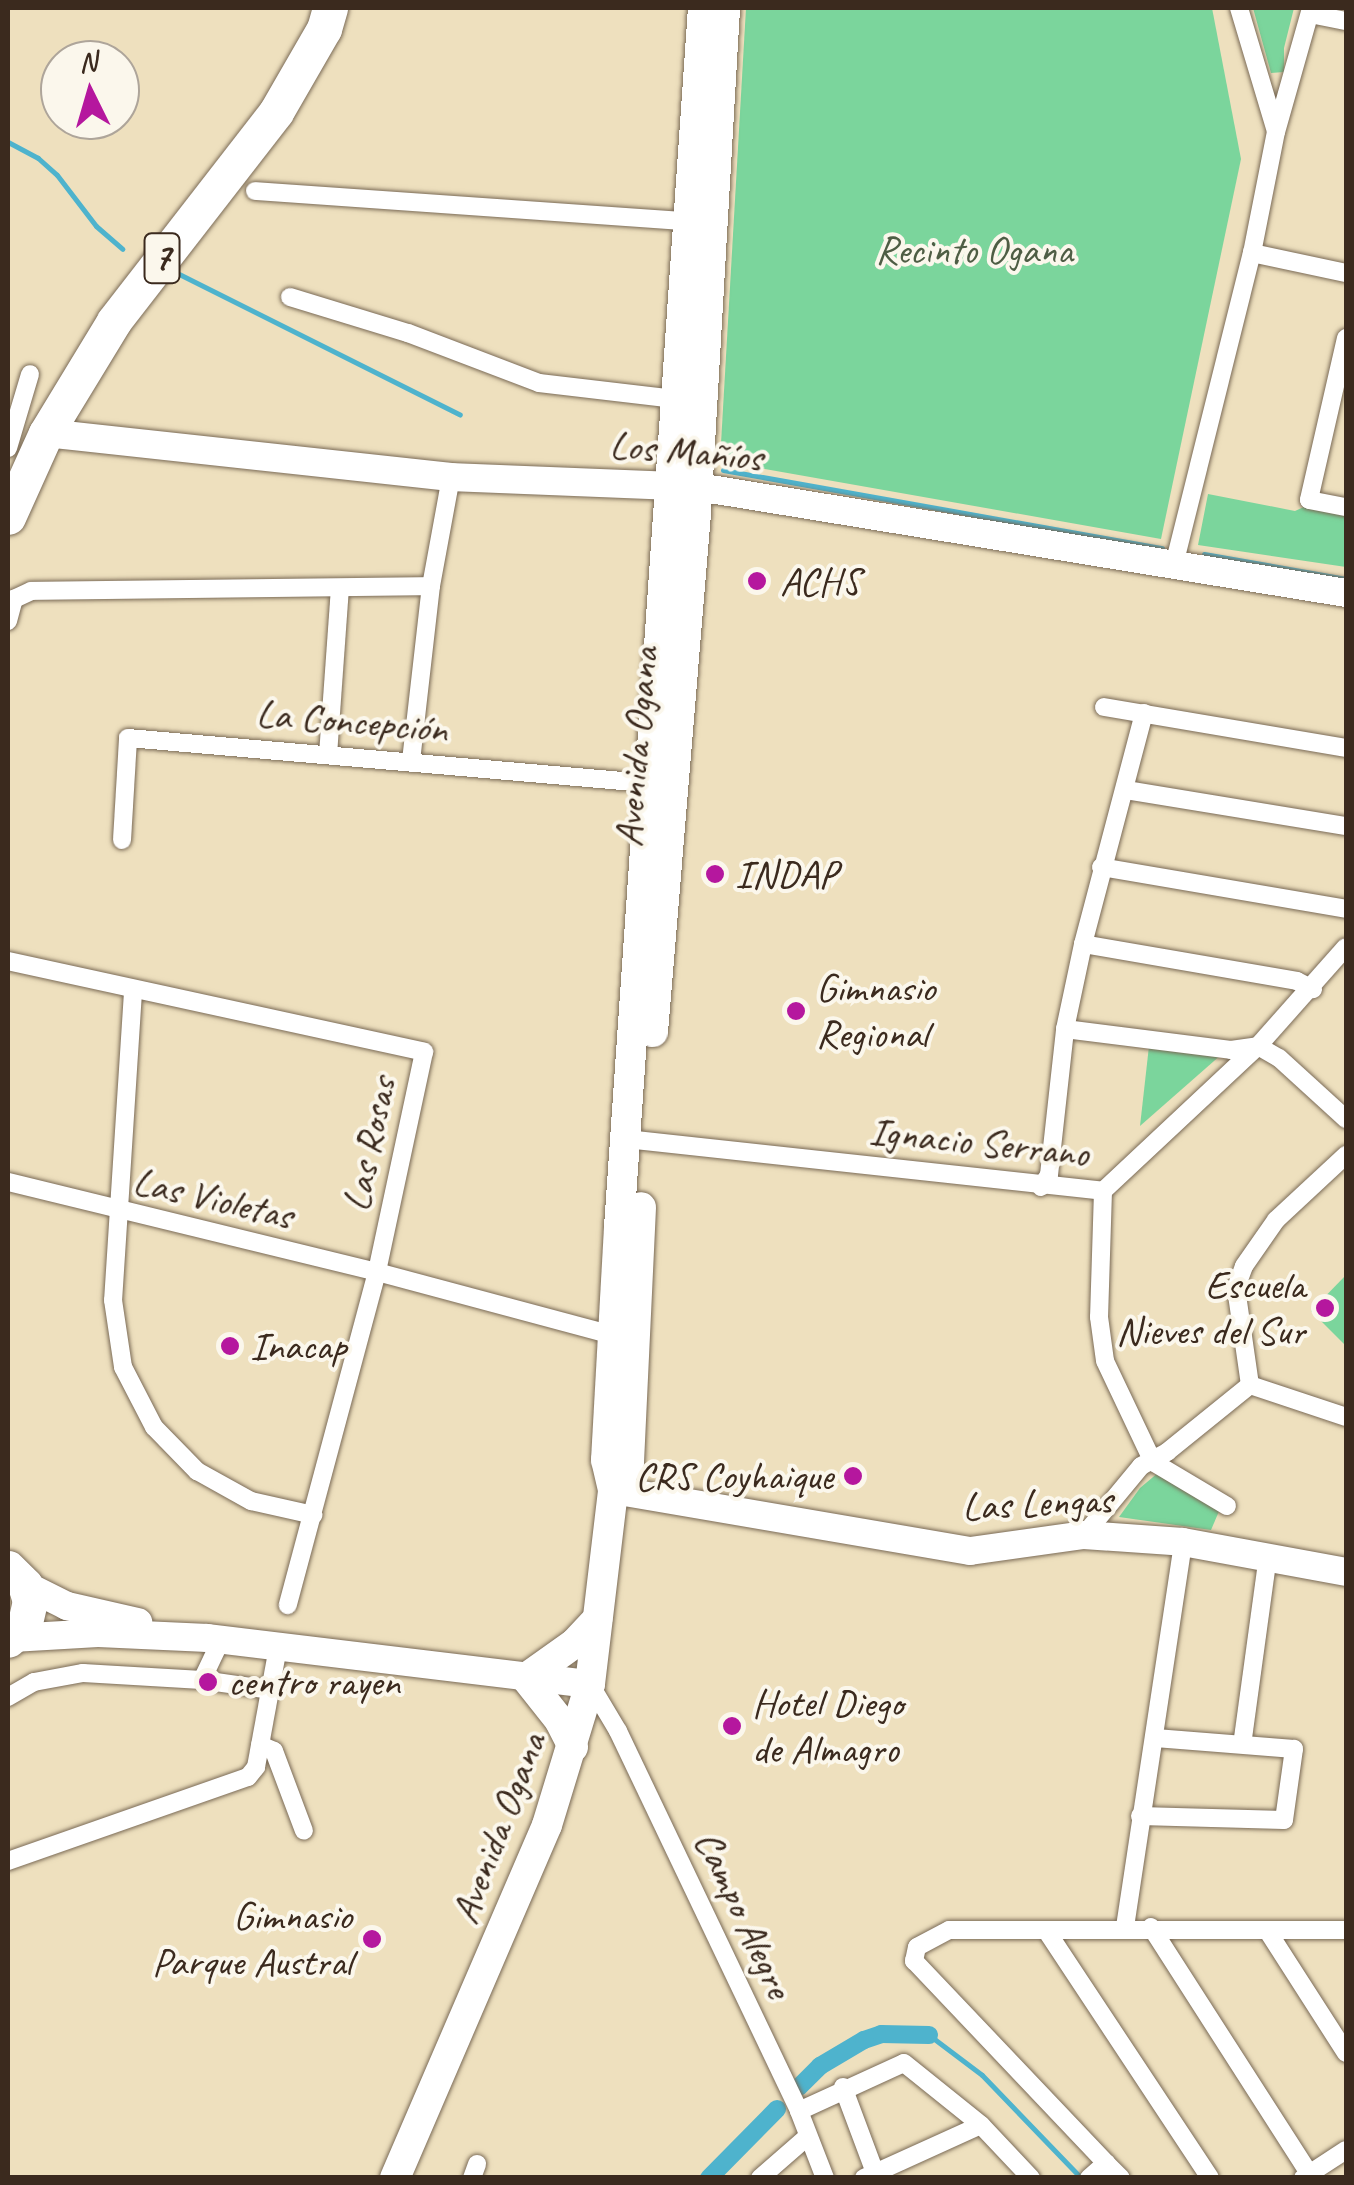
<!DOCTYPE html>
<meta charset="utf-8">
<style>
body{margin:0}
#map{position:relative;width:1354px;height:2185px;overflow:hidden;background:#eee0be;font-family:Caveat,sans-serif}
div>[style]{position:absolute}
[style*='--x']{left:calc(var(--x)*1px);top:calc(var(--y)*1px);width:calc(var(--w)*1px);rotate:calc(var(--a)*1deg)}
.green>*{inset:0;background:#7bd59c}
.stream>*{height:5px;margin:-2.5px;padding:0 2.5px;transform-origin:2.5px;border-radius:2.5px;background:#4eb3cd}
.canal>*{height:18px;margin:-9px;padding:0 9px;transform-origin:9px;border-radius:9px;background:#4eb3cd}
.roads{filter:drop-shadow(0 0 2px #7a6a56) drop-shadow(0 0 2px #7a6a56)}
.street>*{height:18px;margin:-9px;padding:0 9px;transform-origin:9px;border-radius:9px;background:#fff}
.secondary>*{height:28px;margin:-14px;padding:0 14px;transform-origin:14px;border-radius:14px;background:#fff}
.primary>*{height:30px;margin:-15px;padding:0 15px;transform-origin:15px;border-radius:15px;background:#fff}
.highway>*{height:35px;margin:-17.5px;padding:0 17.5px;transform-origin:17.5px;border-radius:17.5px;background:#fff}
.dots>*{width:28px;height:28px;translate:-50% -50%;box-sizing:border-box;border:5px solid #fbf7ec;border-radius:50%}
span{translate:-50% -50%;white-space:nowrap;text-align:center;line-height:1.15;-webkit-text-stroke:8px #fbf7ec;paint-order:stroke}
.shield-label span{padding:2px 8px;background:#fbf7ec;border:2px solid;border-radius:8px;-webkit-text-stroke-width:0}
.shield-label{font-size:38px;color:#3b2a1e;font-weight:700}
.park-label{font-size:40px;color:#4e5d44}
.street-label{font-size:40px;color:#3b2a1e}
.poi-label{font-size:40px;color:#3b2a1e}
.left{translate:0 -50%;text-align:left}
.right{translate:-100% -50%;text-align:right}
.frame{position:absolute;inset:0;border:10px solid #3b2a1e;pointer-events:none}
.north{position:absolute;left:40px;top:40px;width:100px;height:100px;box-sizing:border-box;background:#fbf7ec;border:2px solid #aea59a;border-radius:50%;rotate:355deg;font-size:28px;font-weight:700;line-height:40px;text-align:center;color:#3b2a1e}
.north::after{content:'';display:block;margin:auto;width:35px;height:45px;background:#b5179e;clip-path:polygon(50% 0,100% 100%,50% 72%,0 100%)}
</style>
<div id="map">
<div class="green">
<div style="clip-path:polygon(746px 8px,1212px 8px,1241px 159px,1161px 539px,720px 461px)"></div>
<div style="clip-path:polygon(1253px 8px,1294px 8px,1284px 48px,1284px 72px,1271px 73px)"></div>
<div style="clip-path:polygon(1208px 494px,1295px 511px,1306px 506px,1346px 511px,1346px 567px,1198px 545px)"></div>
<div style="clip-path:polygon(1149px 1046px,1222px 1054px,1140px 1126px)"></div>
<div style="clip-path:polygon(1346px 1275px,1346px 1346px,1311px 1311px)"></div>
<div style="clip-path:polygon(1159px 1472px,1220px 1509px,1211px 1530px,1119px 1517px,1140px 1488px)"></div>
</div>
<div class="stream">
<div style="--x:8;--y:142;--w:34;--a:28"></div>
<div style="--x:38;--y:158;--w:25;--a:42"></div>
<div style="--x:57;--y:175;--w:64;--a:52.6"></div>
<div style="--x:96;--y:226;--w:35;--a:41"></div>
<div style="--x:179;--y:274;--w:314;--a:26.6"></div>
<div style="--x:723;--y:470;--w:446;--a:10.1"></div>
<div style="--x:1204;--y:554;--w:144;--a:10"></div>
<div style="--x:929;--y:2035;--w:66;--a:37"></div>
<div style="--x:982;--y:2075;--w:143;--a:46.1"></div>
</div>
<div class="canal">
<div style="--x:799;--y:2087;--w:30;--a:-45"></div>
<div style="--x:820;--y:2066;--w:51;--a:-30.6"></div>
<div style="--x:864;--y:2040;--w:18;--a:-19"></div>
<div style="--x:881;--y:2034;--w:48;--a:1.2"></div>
<div style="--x:709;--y:2178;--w:97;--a:-45.4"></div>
</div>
<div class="roads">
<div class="street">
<div style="--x:1239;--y:8;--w:128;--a:73.3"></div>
<div style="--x:1310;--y:14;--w:37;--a:11"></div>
<div style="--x:255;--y:191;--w:434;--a:4"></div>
<div style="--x:1252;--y:253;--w:96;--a:12"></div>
<div style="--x:290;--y:297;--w:123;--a:17"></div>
<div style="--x:408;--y:333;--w:140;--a:20.9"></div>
<div style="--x:539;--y:383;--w:137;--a:6.7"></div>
<div style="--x:1346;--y:338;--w:166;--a:102.9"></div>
<div style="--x:1309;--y:500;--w:38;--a:11"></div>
<div style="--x:8;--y:448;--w:77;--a:-73.4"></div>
<div style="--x:1174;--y:565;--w:322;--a:-76"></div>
<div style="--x:1252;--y:253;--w:123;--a:-78.8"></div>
<div style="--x:1276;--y:132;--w:129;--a:-74.2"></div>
<div style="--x:8;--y:621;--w:23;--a:-75"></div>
<div style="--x:14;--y:599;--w:19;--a:-25"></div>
<div style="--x:31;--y:591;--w:400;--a:-0.7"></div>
<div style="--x:1104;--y:707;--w:245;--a:9.6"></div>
<div style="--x:328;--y:755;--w:166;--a:-85.9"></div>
<div style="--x:411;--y:761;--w:176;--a:-83.5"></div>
<div style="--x:431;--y:586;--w:111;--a:-79.6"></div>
<div style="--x:1126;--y:790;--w:223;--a:9.3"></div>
<div style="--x:122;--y:840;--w:102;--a:-86.6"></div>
<div style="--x:128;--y:738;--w:531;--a:4.97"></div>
<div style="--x:1101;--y:867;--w:249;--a:9.7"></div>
<div style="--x:1083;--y:944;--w:217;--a:9.8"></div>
<div style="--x:1297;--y:981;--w:18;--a:27"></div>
<div style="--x:8;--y:961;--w:426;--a:12.3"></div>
<div style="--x:424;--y:1052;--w:225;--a:102.1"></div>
<div style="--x:377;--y:1272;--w:345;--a:105"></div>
<div style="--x:133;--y:992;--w:309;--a:93.7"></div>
<div style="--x:113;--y:1300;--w:68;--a:81.5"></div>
<div style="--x:123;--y:1367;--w:68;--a:62.7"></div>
<div style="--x:154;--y:1427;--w:62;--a:45.7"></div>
<div style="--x:197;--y:1471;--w:62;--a:29.1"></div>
<div style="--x:251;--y:1501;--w:64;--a:12.7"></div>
<div style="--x:1065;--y:1029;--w:167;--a:7.2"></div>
<div style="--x:1231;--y:1050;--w:27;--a:-8"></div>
<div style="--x:1258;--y:1046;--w:24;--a:30"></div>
<div style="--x:1279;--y:1058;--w:91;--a:42.3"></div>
<div style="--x:626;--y:1139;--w:480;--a:6.2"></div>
<div style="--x:1103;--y:1191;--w:212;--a:-43.1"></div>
<div style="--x:1258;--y:1046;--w:132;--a:-48.4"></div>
<div style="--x:8;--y:1182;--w:380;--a:13.7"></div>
<div style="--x:377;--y:1272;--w:252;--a:15"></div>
<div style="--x:1041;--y:1187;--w:14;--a:-56"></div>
<div style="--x:1049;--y:1175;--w:147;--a:-83.7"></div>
<div style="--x:1065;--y:1029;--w:87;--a:-78"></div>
<div style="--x:1083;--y:944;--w:239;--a:-75.2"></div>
<div style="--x:1103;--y:1191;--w:126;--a:91.8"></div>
<div style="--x:1099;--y:1317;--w:44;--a:82.2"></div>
<div style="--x:1105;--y:1361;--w:112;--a:64.6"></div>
<div style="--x:1153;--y:1462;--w:86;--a:30.7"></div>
<div style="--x:1250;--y:1385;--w:98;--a:-98.2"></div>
<div style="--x:1236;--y:1288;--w:23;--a:-70"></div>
<div style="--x:1244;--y:1266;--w:56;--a:-55.2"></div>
<div style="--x:1276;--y:1220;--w:96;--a:-42.9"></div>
<div style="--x:1250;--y:1385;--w:101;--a:18.4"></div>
<div style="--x:1084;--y:1535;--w:89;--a:-50.4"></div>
<div style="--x:1141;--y:1466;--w:30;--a:-28"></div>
<div style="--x:1167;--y:1452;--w:107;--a:-38.9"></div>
<div style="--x:202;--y:1680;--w:44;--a:-64.6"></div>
<div style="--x:590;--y:1684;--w:55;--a:59.2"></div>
<div style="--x:618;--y:1731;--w:421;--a:64.5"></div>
<div style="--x:799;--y:2111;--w:72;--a:68.8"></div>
<div style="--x:8;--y:1697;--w:30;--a:-30"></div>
<div style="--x:34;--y:1682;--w:50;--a:-10.4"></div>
<div style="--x:83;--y:1673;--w:119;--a:3.4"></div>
<div style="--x:202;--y:1680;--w:70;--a:8.2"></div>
<div style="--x:1243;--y:1738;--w:185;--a:-82.2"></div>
<div style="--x:260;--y:1745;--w:15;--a:23"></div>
<div style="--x:274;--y:1751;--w:85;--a:69.4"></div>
<div style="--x:1140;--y:1816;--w:144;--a:1.6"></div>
<div style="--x:1284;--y:1820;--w:72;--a:-82"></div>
<div style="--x:1294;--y:1749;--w:139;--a:-175.5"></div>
<div style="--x:8;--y:1861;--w:254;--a:-19.3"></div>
<div style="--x:248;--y:1777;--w:13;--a:-51"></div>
<div style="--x:256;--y:1767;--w:122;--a:-79.6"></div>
<div style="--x:1125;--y:1927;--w:389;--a:-81.4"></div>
<div style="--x:1151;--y:1927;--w:298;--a:57.3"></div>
<div style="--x:1046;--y:1930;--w:297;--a:56.5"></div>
<div style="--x:1267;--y:1930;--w:146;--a:57.3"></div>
<div style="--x:843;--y:2087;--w:97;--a:69.5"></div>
<div style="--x:799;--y:2111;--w:115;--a:-24.6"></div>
<div style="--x:904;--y:2063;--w:99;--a:38.8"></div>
<div style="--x:981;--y:2125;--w:73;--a:46.7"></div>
<div style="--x:1106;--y:2163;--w:21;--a:45"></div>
<div style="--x:472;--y:2178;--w:15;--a:-70"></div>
<div style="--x:760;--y:2178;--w:62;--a:-41.1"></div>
<div style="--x:864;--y:2178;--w:128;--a:-24.4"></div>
<div style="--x:1089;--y:2178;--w:23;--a:-41"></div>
<div style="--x:1106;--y:2163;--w:279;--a:-133.5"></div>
<div style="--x:914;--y:1961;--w:14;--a:-78"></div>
<div style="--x:917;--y:1947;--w:36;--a:-28"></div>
<div style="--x:949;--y:1930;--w:397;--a:0"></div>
<div style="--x:1303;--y:2178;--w:51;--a:-33.1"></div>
</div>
<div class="secondary">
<div style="--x:46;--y:433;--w:407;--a:6.2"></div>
<div style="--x:451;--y:477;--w:247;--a:2.3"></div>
<div style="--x:698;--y:487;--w:657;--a:9.29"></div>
<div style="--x:613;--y:1490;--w:362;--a:9.7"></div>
<div style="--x:970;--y:1551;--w:115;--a:-8"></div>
<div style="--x:1084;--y:1535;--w:99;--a:4"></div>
<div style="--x:1183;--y:1542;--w:166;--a:10.4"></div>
<div style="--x:25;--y:1585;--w:47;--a:26.6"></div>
<div style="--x:67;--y:1606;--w:73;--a:12.7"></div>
<div style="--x:12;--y:1638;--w:86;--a:-3.3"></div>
<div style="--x:98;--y:1633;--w:110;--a:2.6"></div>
<div style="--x:208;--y:1638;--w:385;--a:6.9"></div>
</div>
<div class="primary">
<div style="--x:653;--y:1032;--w:521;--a:-85.26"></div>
<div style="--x:696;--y:513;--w:506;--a:-86.71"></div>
<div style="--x:613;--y:1490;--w:32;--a:-60"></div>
<div style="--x:629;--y:1462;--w:255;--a:-87.3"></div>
<div style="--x:573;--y:1747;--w:29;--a:-117"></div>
<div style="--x:560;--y:1721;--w:55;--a:-128.3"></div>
<div style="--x:526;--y:1678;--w:60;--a:-35.5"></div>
<div style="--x:575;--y:1643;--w:33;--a:-47"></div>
<div style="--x:395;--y:2178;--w:384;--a:-66.7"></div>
<div style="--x:547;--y:1825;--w:147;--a:-73"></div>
<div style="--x:590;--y:1684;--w:195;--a:-83.2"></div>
<div style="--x:613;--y:1490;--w:31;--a:-103"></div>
<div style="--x:606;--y:1460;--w:233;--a:-86.8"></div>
<div style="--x:619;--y:1227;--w:1222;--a:-86.06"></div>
</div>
<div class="highway">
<div style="--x:8;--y:517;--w:92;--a:-65.7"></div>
<div style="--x:46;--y:433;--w:131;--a:-58.7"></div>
<div style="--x:114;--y:321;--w:264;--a:-52.2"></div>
<div style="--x:276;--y:112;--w:96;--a:-60"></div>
<div style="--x:324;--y:29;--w:22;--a:-74"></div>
<div style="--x:8;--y:1568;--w:24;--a:45"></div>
<div style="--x:25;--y:1585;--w:17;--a:73"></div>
<div style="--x:30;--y:1601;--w:26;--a:103"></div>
<div style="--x:24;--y:1626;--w:21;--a:139"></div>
</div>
</div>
<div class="dots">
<div style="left:757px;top:581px;background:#b5179e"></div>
<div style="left:715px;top:874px;background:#b5179e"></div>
<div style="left:796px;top:1011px;background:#b5179e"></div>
<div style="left:1325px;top:1308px;background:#b5179e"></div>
<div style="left:230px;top:1346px;background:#b5179e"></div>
<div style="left:853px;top:1476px;background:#b5179e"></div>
<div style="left:208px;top:1682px;background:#b5179e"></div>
<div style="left:732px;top:1726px;background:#b5179e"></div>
<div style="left:372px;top:1939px;background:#b5179e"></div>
</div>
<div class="shield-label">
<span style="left:162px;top:258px">7</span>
</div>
<div class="park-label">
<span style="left:974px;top:250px">Recinto Ogana</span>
</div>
<div class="street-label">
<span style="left:686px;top:451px;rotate:5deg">Los Mañíos</span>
<span style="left:352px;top:721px;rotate:5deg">La Concepción</span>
<span style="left:636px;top:747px;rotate:-85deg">Avenida Ogana</span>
<span style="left:979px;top:1142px;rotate:6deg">Ignacio Serrano</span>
<span style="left:369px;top:1144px;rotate:-78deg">Las Rosas</span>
<span style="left:213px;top:1198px;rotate:13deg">Las Violetas</span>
<span style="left:1037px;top:1503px;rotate:-3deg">Las Lengas</span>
<span style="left:498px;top:1828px;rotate:-69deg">Avenida Ogana</span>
<span style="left:744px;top:1914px;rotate:65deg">Campo Alegre</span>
</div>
<div class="poi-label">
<span class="left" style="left:780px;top:581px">ACHS</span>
<span class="left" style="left:735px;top:874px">INDAP</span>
<span class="left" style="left:816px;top:1011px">Gimnasio<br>Regional</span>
<span class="right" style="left:1305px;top:1308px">Escuela<br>Nieves del Sur</span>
<span class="left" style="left:250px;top:1346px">Inacap</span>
<span class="right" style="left:833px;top:1476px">CRS Coyhaique</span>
<span class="left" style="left:228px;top:1682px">centro rayen</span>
<span class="left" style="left:752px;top:1726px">Hotel Diego<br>de Almagro</span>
<span class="right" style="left:352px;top:1939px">Gimnasio<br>Parque Austral</span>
</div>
<div class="frame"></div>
<div class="north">N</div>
</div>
